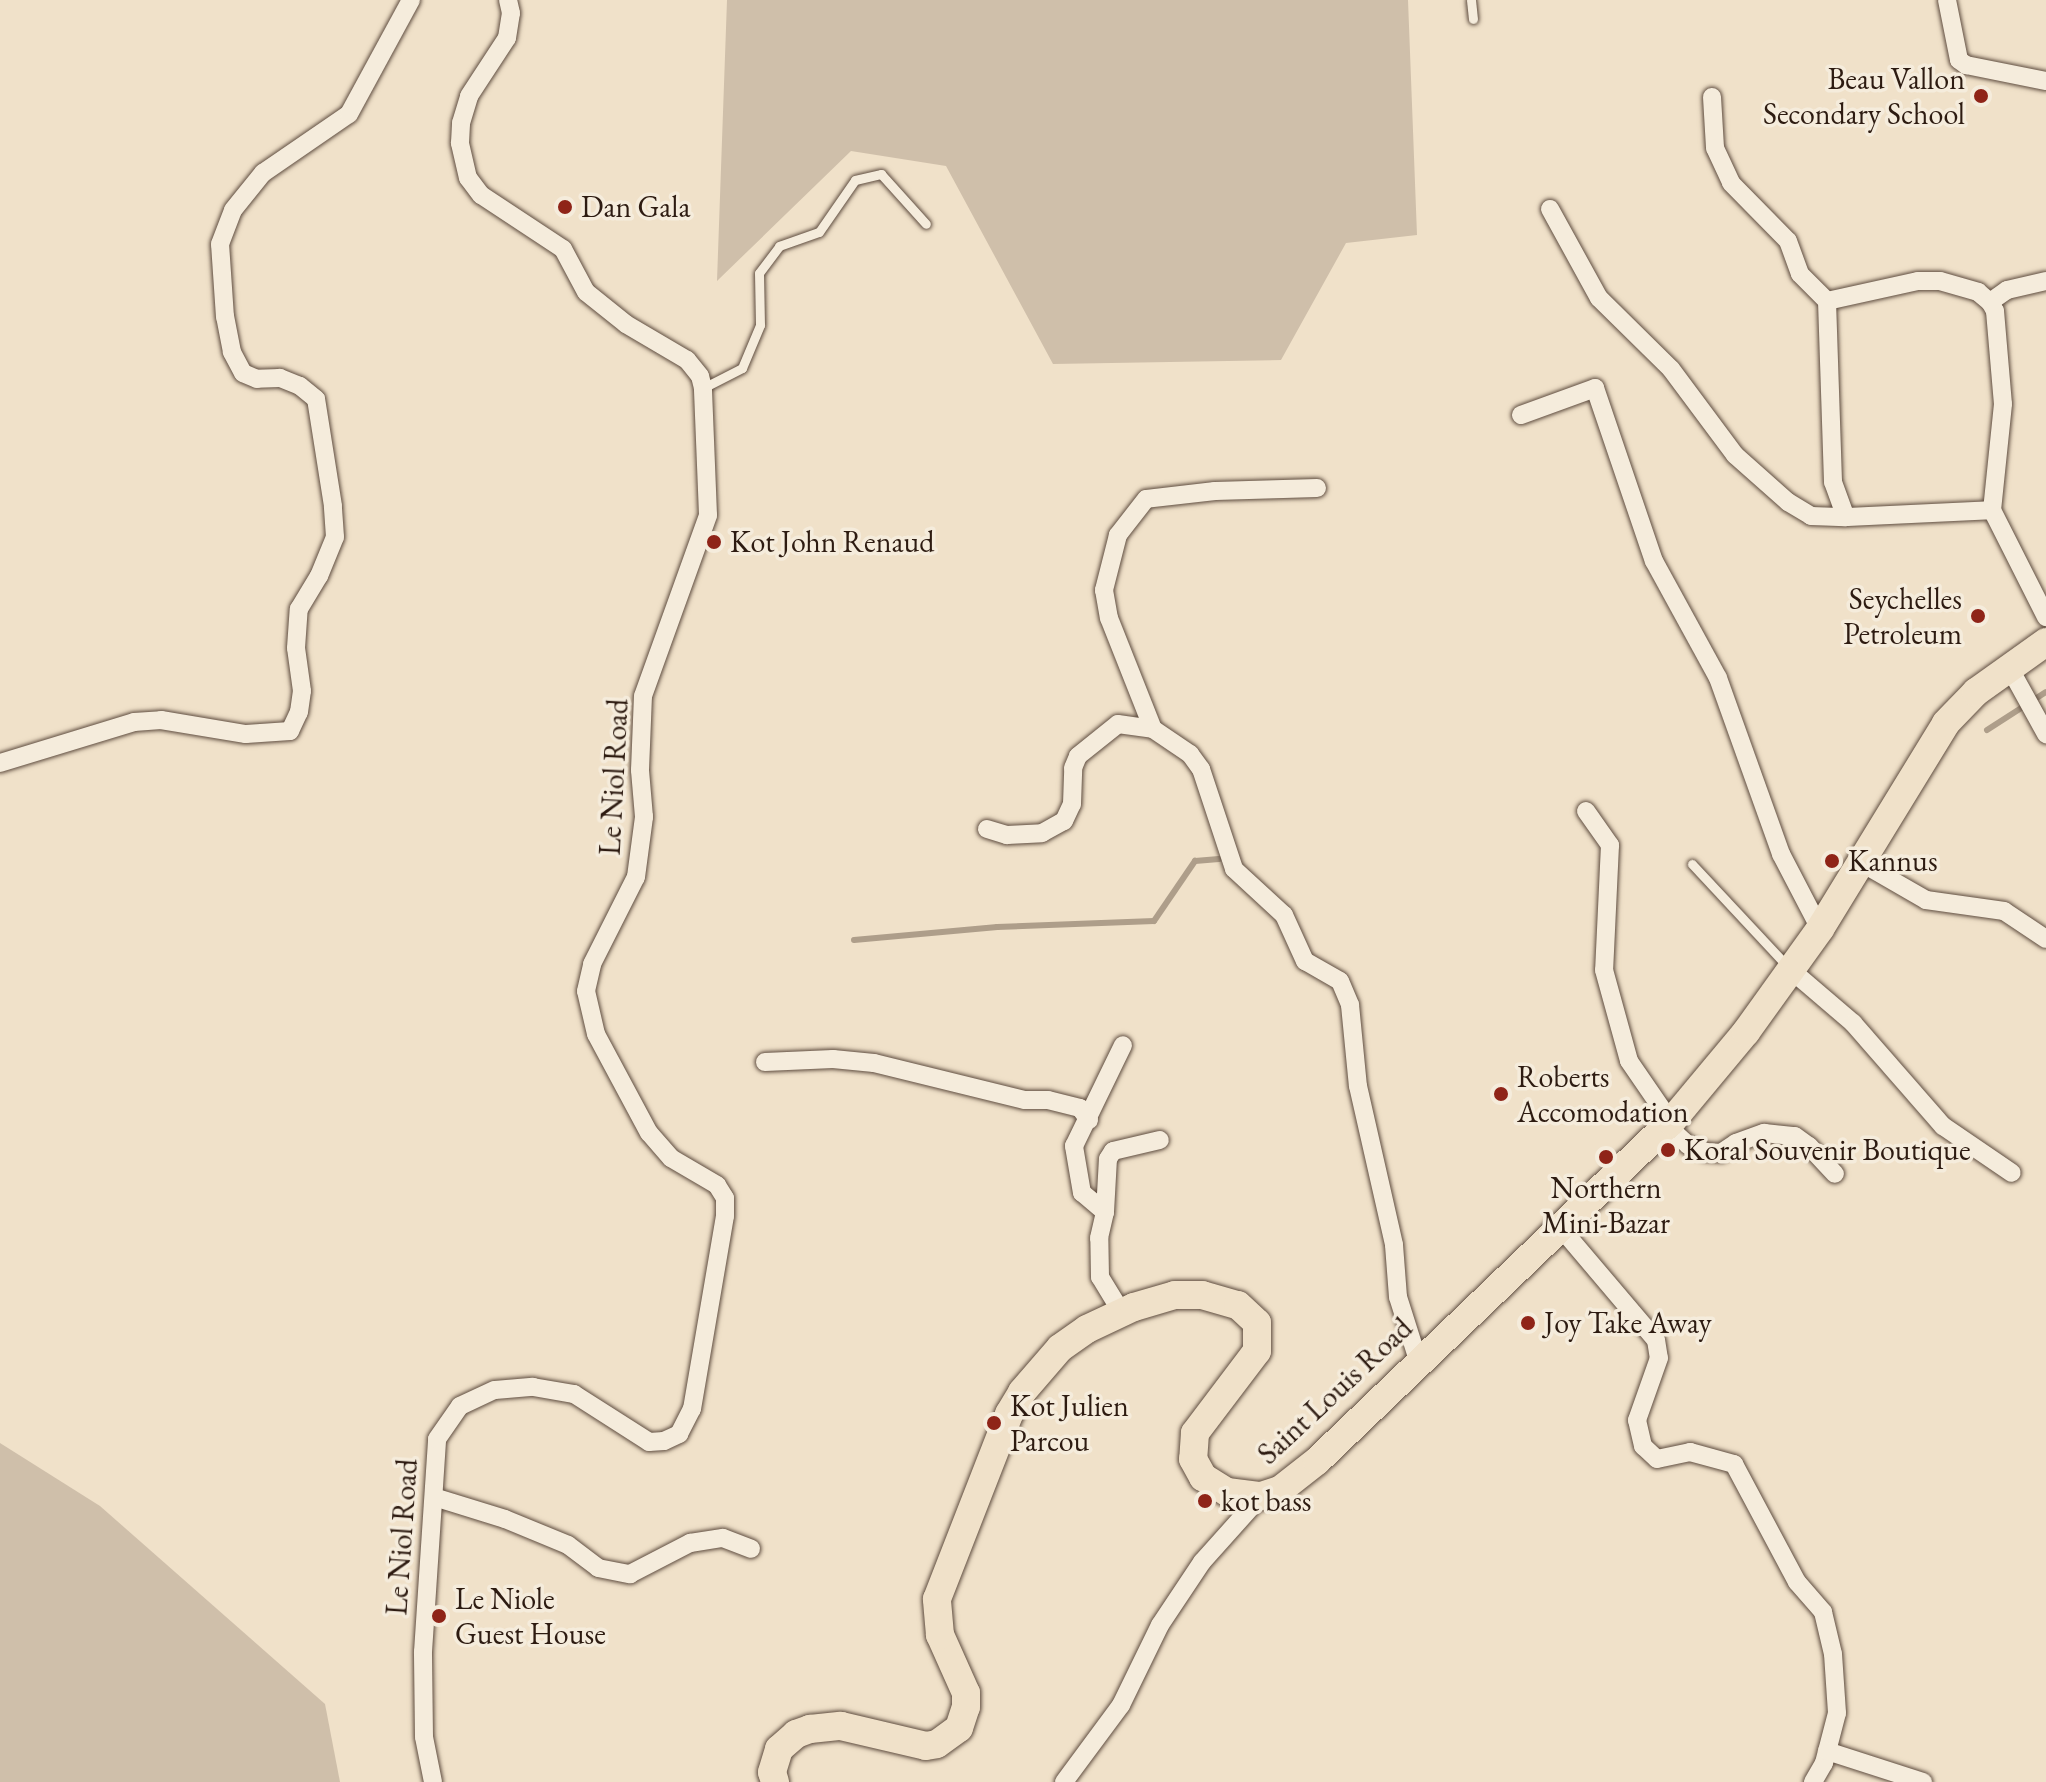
<!DOCTYPE html>
<style>
body{margin:0}
#map{position:relative;width:2046px;height:1782px;overflow:hidden;background:#f0e1c9;font-family:"EB Garamond",serif}
div>[style]{position:absolute}
[style*='--x']{left:calc(var(--x)*1px);top:calc(var(--y)*1px);width:calc(var(--w)*1px);rotate:calc(var(--a)*1deg)}
.green>*{inset:0;background:#cfbfaa}
.stream>*{height:6px;margin:-3px;padding:0 3px;transform-origin:3px;border-radius:3px;background:#ae9e8a}
.roads{filter:drop-shadow(0 0 2px #5e4c3f) drop-shadow(0 0 2px #5e4c3f)}
.lane>*{height:9px;margin:-4.5px;padding:0 4.5px;transform-origin:4.5px;border-radius:4.5px;background:#f5ecdc}
.street>*{height:18px;margin:-9px;padding:0 9px;transform-origin:9px;border-radius:9px;background:#f5ecdc}
.primary>*{height:28px;margin:-14px;padding:0 14px;transform-origin:14px;border-radius:14px;background:#f0e1c9}
.dots>*{width:22px;height:22px;translate:-50% -50%;box-sizing:border-box;border:4px solid #f5ecdc;border-radius:50%}
span{translate:-50% -50%;white-space:nowrap;text-align:center;line-height:1.15;-webkit-text-stroke:7px #f5ecdc;paint-order:stroke}
.poi-label{font-size:30px;color:#2d1b11}
.right{translate:-100% -50%;text-align:right}
.left{translate:0 -50%;text-align:left}
.street-label{font-size:30px;color:#2d1b11}
</style>
<div id="map">
<div class="green">
<div style="clip-path:polygon(727px 0,1408px 0,1417px 235px,1346px 243px,1281px 360px,1053px 364px,946px 166px,851px 151px,717px 281px)"></div>
<div style="clip-path:polygon(0 1443px,100px 1506px,325px 1704px,340px 1782px,0 1782px)"></div>
</div>
<div class="stream">
<div style="--x:1987;--y:730;--w:70;--a:-32.8"></div>
<div style="--x:854;--y:940;--w:144;--a:-5.2"></div>
<div style="--x:997;--y:927;--w:157;--a:-2.2"></div>
<div style="--x:1154;--y:921;--w:73;--a:-55.7"></div>
<div style="--x:1195;--y:861;--w:24;--a:-5"></div>
</div>
<div class="roads">
<div class="lane">
<div style="--x:1471;--y:0;--w:19;--a:84"></div>
<div style="--x:703;--y:388;--w:44;--a:-27.1"></div>
<div style="--x:742;--y:368;--w:47;--a:-67.3"></div>
<div style="--x:760;--y:325;--w:52;--a:-91.1"></div>
<div style="--x:759;--y:273;--w:34;--a:-53"></div>
<div style="--x:779;--y:246;--w:42;--a:-19.3"></div>
<div style="--x:819;--y:232;--w:63;--a:-55.3"></div>
<div style="--x:855;--y:180;--w:27;--a:-13"></div>
<div style="--x:881;--y:174;--w:67;--a:48"></div>
<div style="--x:1692;--y:864;--w:142;--a:47"></div>
</div>
<div class="street">
<div style="--x:1947;--y:0;--w:61;--a:78.7"></div>
<div style="--x:1959;--y:60;--w:9;--a:36"></div>
<div style="--x:1966;--y:65;--w:82;--a:11.3"></div>
<div style="--x:1712;--y:97;--w:51;--a:86.6"></div>
<div style="--x:1715;--y:148;--w:38;--a:65"></div>
<div style="--x:1731;--y:183;--w:81;--a:45.5"></div>
<div style="--x:1788;--y:241;--w:35;--a:70"></div>
<div style="--x:1800;--y:274;--w:38;--a:45"></div>
<div style="--x:1827;--y:301;--w:181;--a:88.1"></div>
<div style="--x:1833;--y:482;--w:37;--a:70"></div>
<div style="--x:1846;--y:517;--w:146;--a:-2.7"></div>
<div style="--x:1550;--y:209;--w:102;--a:61.2"></div>
<div style="--x:1599;--y:298;--w:101;--a:44.6"></div>
<div style="--x:1671;--y:369;--w:107;--a:53.3"></div>
<div style="--x:1735;--y:455;--w:71;--a:41.6"></div>
<div style="--x:1788;--y:502;--w:27;--a:31"></div>
<div style="--x:1811;--y:516;--w:35;--a:2"></div>
<div style="--x:1827;--y:301;--w:93;--a:-12.4"></div>
<div style="--x:1918;--y:281;--w:22;--a:0"></div>
<div style="--x:1940;--y:281;--w:40;--a:16"></div>
<div style="--x:1978;--y:292;--w:16;--a:40"></div>
<div style="--x:1990;--y:302;--w:10;--a:61"></div>
<div style="--x:1995;--y:311;--w:93;--a:85.1"></div>
<div style="--x:2003;--y:404;--w:107;--a:95.9"></div>
<div style="--x:1992;--y:510;--w:120;--a:63.2"></div>
<div style="--x:1990;--y:302;--w:21;--a:-35"></div>
<div style="--x:2007;--y:290;--w:40;--a:-13"></div>
<div style="--x:1521;--y:415;--w:79;--a:-20"></div>
<div style="--x:1595;--y:388;--w:183;--a:71.2"></div>
<div style="--x:1654;--y:561;--w:133;--a:61.3"></div>
<div style="--x:1718;--y:678;--w:187;--a:70.3"></div>
<div style="--x:1781;--y:854;--w:85;--a:62.5"></div>
<div style="--x:1317;--y:488;--w:102;--a:178.3"></div>
<div style="--x:1215;--y:491;--w:69;--a:173.4"></div>
<div style="--x:1146;--y:499;--w:46;--a:127.9"></div>
<div style="--x:1118;--y:535;--w:57;--a:104.3"></div>
<div style="--x:1104;--y:590;--w:28;--a:80"></div>
<div style="--x:1109;--y:618;--w:119;--a:68.4"></div>
<div style="--x:1153;--y:729;--w:45;--a:34"></div>
<div style="--x:1190;--y:754;--w:19;--a:54"></div>
<div style="--x:1201;--y:769;--w:105;--a:71.7"></div>
<div style="--x:1234;--y:869;--w:68;--a:42.6"></div>
<div style="--x:1284;--y:915;--w:51;--a:65.5"></div>
<div style="--x:1305;--y:961;--w:40;--a:29.7"></div>
<div style="--x:1340;--y:981;--w:26;--a:67"></div>
<div style="--x:1350;--y:1005;--w:81;--a:84.4"></div>
<div style="--x:1358;--y:1086;--w:163;--a:77.2"></div>
<div style="--x:1394;--y:1245;--w:52;--a:85.6"></div>
<div style="--x:1398;--y:1297;--w:66;--a:72.4"></div>
<div style="--x:2009;--y:667;--w:77;--a:61.1"></div>
<div style="--x:0;--y:763;--w:140;--a:-17"></div>
<div style="--x:134;--y:722;--w:27;--a:-4"></div>
<div style="--x:161;--y:720;--w:86;--a:9.4"></div>
<div style="--x:246;--y:734;--w:44;--a:-3.9"></div>
<div style="--x:290;--y:731;--w:21;--a:-65"></div>
<div style="--x:299;--y:712;--w:21;--a:-82"></div>
<div style="--x:302;--y:691;--w:43;--a:-97.9"></div>
<div style="--x:296;--y:648;--w:39;--a:-86"></div>
<div style="--x:299;--y:609;--w:39;--a:-59"></div>
<div style="--x:319;--y:576;--w:42;--a:-67.7"></div>
<div style="--x:335;--y:537;--w:31;--a:-94"></div>
<div style="--x:333;--y:506;--w:108;--a:-99"></div>
<div style="--x:316;--y:399;--w:21;--a:-141"></div>
<div style="--x:300;--y:386;--w:22;--a:-158"></div>
<div style="--x:280;--y:378;--w:23;--a:178"></div>
<div style="--x:257;--y:379;--w:15;--a:-157"></div>
<div style="--x:243;--y:373;--w:24;--a:-118"></div>
<div style="--x:232;--y:352;--w:36;--a:-101"></div>
<div style="--x:225;--y:317;--w:73;--a:-93.9"></div>
<div style="--x:220;--y:244;--w:36;--a:-69"></div>
<div style="--x:233;--y:210;--w:48;--a:-51"></div>
<div style="--x:263;--y:173;--w:104;--a:-34.5"></div>
<div style="--x:349;--y:114;--w:130;--a:-61.5"></div>
<div style="--x:1586;--y:811;--w:42;--a:54.8"></div>
<div style="--x:1610;--y:845;--w:125;--a:92.7"></div>
<div style="--x:1604;--y:970;--w:94;--a:74.6"></div>
<div style="--x:1629;--y:1061;--w:74;--a:55.5"></div>
<div style="--x:987;--y:829;--w:21;--a:17"></div>
<div style="--x:1007;--y:835;--w:35;--a:-3"></div>
<div style="--x:1042;--y:833;--w:25;--a:-29"></div>
<div style="--x:1064;--y:821;--w:19;--a:-65"></div>
<div style="--x:1072;--y:804;--w:36;--a:-88"></div>
<div style="--x:1073;--y:768;--w:13;--a:-67"></div>
<div style="--x:1078;--y:756;--w:51;--a:-38.7"></div>
<div style="--x:1118;--y:724;--w:35;--a:8"></div>
<div style="--x:1860;--y:862;--w:76;--a:29.9"></div>
<div style="--x:1926;--y:900;--w:79;--a:8"></div>
<div style="--x:2004;--y:911;--w:50;--a:33.7"></div>
<div style="--x:1791;--y:970;--w:82;--a:40.5"></div>
<div style="--x:1853;--y:1023;--w:137;--a:48.9"></div>
<div style="--x:1943;--y:1126;--w:83;--a:34.3"></div>
<div style="--x:765;--y:1062;--w:68;--a:-2.5"></div>
<div style="--x:833;--y:1059;--w:41;--a:5.6"></div>
<div style="--x:874;--y:1063;--w:155;--a:13.8"></div>
<div style="--x:1025;--y:1100;--w:23;--a:0"></div>
<div style="--x:1048;--y:1100;--w:33;--a:14"></div>
<div style="--x:1080;--y:1108;--w:15;--a:53"></div>
<div style="--x:1667;--y:1126;--w:28;--a:42"></div>
<div style="--x:1688;--y:1145;--w:19;--a:21"></div>
<div style="--x:1706;--y:1152;--w:15;--a:4"></div>
<div style="--x:1721;--y:1153;--w:18;--a:-34"></div>
<div style="--x:1736;--y:1143;--w:30;--a:-20"></div>
<div style="--x:1764;--y:1133;--w:31;--a:6"></div>
<div style="--x:1795;--y:1136;--w:17;--a:36"></div>
<div style="--x:1809;--y:1146;--w:38;--a:47"></div>
<div style="--x:1105;--y:1212;--w:53;--a:-86.8"></div>
<div style="--x:1108;--y:1159;--w:9;--a:-58"></div>
<div style="--x:1113;--y:1151;--w:48;--a:-13.2"></div>
<div style="--x:1560;--y:1227;--w:148;--a:49.7"></div>
<div style="--x:1656;--y:1340;--w:18;--a:81"></div>
<div style="--x:1659;--y:1358;--w:66;--a:109.5"></div>
<div style="--x:1637;--y:1420;--w:27;--a:77"></div>
<div style="--x:1643;--y:1446;--w:19;--a:43"></div>
<div style="--x:1657;--y:1459;--w:34;--a:-12"></div>
<div style="--x:1690;--y:1452;--w:46;--a:15.3"></div>
<div style="--x:1734;--y:1464;--w:134;--a:61.9"></div>
<div style="--x:1797;--y:1582;--w:40;--a:49"></div>
<div style="--x:1823;--y:1612;--w:43;--a:76.6"></div>
<div style="--x:1833;--y:1654;--w:59;--a:86.1"></div>
<div style="--x:1837;--y:1713;--w:52;--a:104.6"></div>
<div style="--x:1824;--y:1763;--w:22;--a:120"></div>
<div style="--x:1122;--y:1313;--w:42;--a:-121.4"></div>
<div style="--x:1100;--y:1277;--w:39;--a:-91"></div>
<div style="--x:1099;--y:1238;--w:27;--a:-77"></div>
<div style="--x:1105;--y:1212;--w:30;--a:-140"></div>
<div style="--x:1082;--y:1193;--w:48;--a:-99.7"></div>
<div style="--x:1074;--y:1146;--w:112;--a:-64.1"></div>
<div style="--x:434;--y:1497;--w:74;--a:17.2"></div>
<div style="--x:505;--y:1519;--w:68;--a:22.4"></div>
<div style="--x:568;--y:1545;--w:38;--a:37"></div>
<div style="--x:598;--y:1568;--w:33;--a:11"></div>
<div style="--x:630;--y:1574;--w:68;--a:-27.3"></div>
<div style="--x:690;--y:1543;--w:33;--a:-9"></div>
<div style="--x:723;--y:1538;--w:30;--a:21"></div>
<div style="--x:1827;--y:1751;--w:101;--a:17.9"></div>
<div style="--x:433;--y:1782;--w:46;--a:-101.3"></div>
<div style="--x:424;--y:1737;--w:85;--a:-90.7"></div>
<div style="--x:423;--y:1652;--w:213;--a:-86.2"></div>
<div style="--x:437;--y:1439;--w:40;--a:-55.1"></div>
<div style="--x:460;--y:1406;--w:38;--a:-25"></div>
<div style="--x:495;--y:1390;--w:38;--a:-5"></div>
<div style="--x:533;--y:1387;--w:42;--a:9.7"></div>
<div style="--x:574;--y:1394;--w:89;--a:32.6"></div>
<div style="--x:649;--y:1442;--w:15;--a:-4"></div>
<div style="--x:664;--y:1441;--w:17;--a:-25"></div>
<div style="--x:679;--y:1434;--w:28;--a:-63"></div>
<div style="--x:692;--y:1409;--w:196;--a:-80.3"></div>
<div style="--x:725;--y:1216;--w:18;--a:-90"></div>
<div style="--x:725;--y:1198;--w:15;--a:-122"></div>
<div style="--x:717;--y:1185;--w:53;--a:-149.6"></div>
<div style="--x:671;--y:1158;--w:33;--a:-131"></div>
<div style="--x:649;--y:1133;--w:112;--a:-118.2"></div>
<div style="--x:596;--y:1034;--w:44;--a:-103.1"></div>
<div style="--x:586;--y:991;--w:28;--a:-77"></div>
<div style="--x:592;--y:964;--w:97;--a:-63.2"></div>
<div style="--x:636;--y:877;--w:61;--a:-82.4"></div>
<div style="--x:644;--y:817;--w:47;--a:-94.9"></div>
<div style="--x:640;--y:770;--w:74;--a:-87.7"></div>
<div style="--x:643;--y:696;--w:192;--a:-70.2"></div>
<div style="--x:708;--y:515;--w:127;--a:-92.3"></div>
<div style="--x:703;--y:388;--w:12;--a:-104"></div>
<div style="--x:700;--y:376;--w:21;--a:-129"></div>
<div style="--x:687;--y:360;--w:71;--a:-149.5"></div>
<div style="--x:626;--y:324;--w:51;--a:-141.3"></div>
<div style="--x:586;--y:292;--w:49;--a:-118.1"></div>
<div style="--x:563;--y:249;--w:98;--a:-146.6"></div>
<div style="--x:481;--y:195;--w:21;--a:-127"></div>
<div style="--x:468;--y:178;--w:36;--a:-103"></div>
<div style="--x:460;--y:143;--w:20;--a:-87"></div>
<div style="--x:461;--y:123;--w:28;--a:-73"></div>
<div style="--x:469;--y:96;--w:69;--a:-56.8"></div>
<div style="--x:507;--y:38;--w:25;--a:-81"></div>
<div style="--x:511;--y:13;--w:13;--a:-103"></div>
<div style="--x:1064;--y:1782;--w:96;--a:-53.5"></div>
<div style="--x:1121;--y:1705;--w:89;--a:-64"></div>
<div style="--x:1160;--y:1625;--w:76;--a:-56.3"></div>
<div style="--x:1202;--y:1562;--w:89;--a:-48.2"></div>
</div>
<div class="primary">
<div style="--x:775;--y:1782;--w:10;--a:-107"></div>
<div style="--x:772;--y:1772;--w:24;--a:-73"></div>
<div style="--x:779;--y:1749;--w:23;--a:-41"></div>
<div style="--x:796;--y:1734;--w:15;--a:-20"></div>
<div style="--x:810;--y:1729;--w:31;--a:-6"></div>
<div style="--x:841;--y:1726;--w:87;--a:13.2"></div>
<div style="--x:926;--y:1746;--w:11;--a:-10"></div>
<div style="--x:937;--y:1744;--w:27;--a:-36"></div>
<div style="--x:959;--y:1728;--w:22;--a:-72"></div>
<div style="--x:966;--y:1707;--w:14;--a:-90"></div>
<div style="--x:966;--y:1693;--w:64;--a:-114.1"></div>
<div style="--x:940;--y:1635;--w:36;--a:-95"></div>
<div style="--x:937;--y:1599;--w:199;--a:-68.7"></div>
<div style="--x:1009;--y:1414;--w:26;--a:-59"></div>
<div style="--x:1022;--y:1392;--w:58;--a:-49.2"></div>
<div style="--x:1060;--y:1348;--w:33;--a:-35"></div>
<div style="--x:1087;--y:1329;--w:52;--a:-25.1"></div>
<div style="--x:1134;--y:1307;--w:43;--a:-16.3"></div>
<div style="--x:1175;--y:1295;--w:27;--a:0"></div>
<div style="--x:1202;--y:1295;--w:37;--a:16"></div>
<div style="--x:1238;--y:1305;--w:26;--a:43"></div>
<div style="--x:1257;--y:1323;--w:28;--a:90"></div>
<div style="--x:1257;--y:1351;--w:103;--a:127.1"></div>
<div style="--x:1195;--y:1433;--w:26;--a:94"></div>
<div style="--x:1193;--y:1459;--w:21;--a:61"></div>
<div style="--x:1203;--y:1477;--w:28;--a:32"></div>
<div style="--x:1227;--y:1492;--w:34;--a:7"></div>
<div style="--x:1261;--y:1496;--w:20;--a:-18"></div>
<div style="--x:1280;--y:1490;--w:47;--a:-38.1"></div>
<div style="--x:1317;--y:1461;--w:490;--a:-43.8"></div>
<div style="--x:1671;--y:1122;--w:117;--a:-50.2"></div>
<div style="--x:1746;--y:1032;--w:127;--a:-54.3"></div>
<div style="--x:1820;--y:929;--w:241;--a:-58.5"></div>
<div style="--x:1946;--y:723;--w:43;--a:-45.9"></div>
<div style="--x:1976;--y:692;--w:86;--a:-35.5"></div>
</div>
</div>
<div class="dots">
<div style="left:1981px;top:96px;background:#8f2418"></div>
<div style="left:565px;top:207px;background:#8f2418"></div>
<div style="left:714px;top:542px;background:#8f2418"></div>
<div style="left:1978px;top:616px;background:#8f2418"></div>
<div style="left:1832px;top:861px;background:#8f2418"></div>
<div style="left:1501px;top:1094px;background:#8f2418"></div>
<div style="left:1668px;top:1150px;background:#8f2418"></div>
<div style="left:1606px;top:1157px;background:#8f2418"></div>
<div style="left:1528px;top:1323px;background:#8f2418"></div>
<div style="left:994px;top:1423px;background:#8f2418"></div>
<div style="left:1205px;top:1501px;background:#8f2418"></div>
<div style="left:439px;top:1616px;background:#8f2418"></div>
</div>
<div class="poi-label">
<span class="right" style="left:1965px;top:96px">Beau Vallon<br>Secondary School</span>
<span class="left" style="left:581px;top:207px">Dan Gala</span>
<span class="left" style="left:730px;top:542px">Kot John Renaud</span>
<span class="right" style="left:1962px;top:616px">Seychelles<br>Petroleum</span>
<span class="left" style="left:1848px;top:861px">Kannus</span>
<span class="left" style="left:1517px;top:1094px">Roberts<br>Accomodation</span>
<span class="left" style="left:1684px;top:1150px">Koral Souvenir Boutique</span>
<span style="left:1606px;top:1205px">Northern<br>Mini-Bazar</span>
<span class="left" style="left:1544px;top:1323px">Joy Take Away</span>
<span class="left" style="left:1010px;top:1423px">Kot Julien<br>Parcou</span>
<span class="left" style="left:1221px;top:1501px">kot bass</span>
<span class="left" style="left:455px;top:1616px">Le Niole<br>Guest House</span>
</div>
<div class="street-label">
<span style="left:614px;top:777px;rotate:-87deg">Le Niol Road</span>
<span style="left:1335px;top:1391px;rotate:-43deg">Saint Louis Road</span>
<span style="left:402px;top:1537px;rotate:-86deg">Le Niol Road</span>
</div>
</div>
